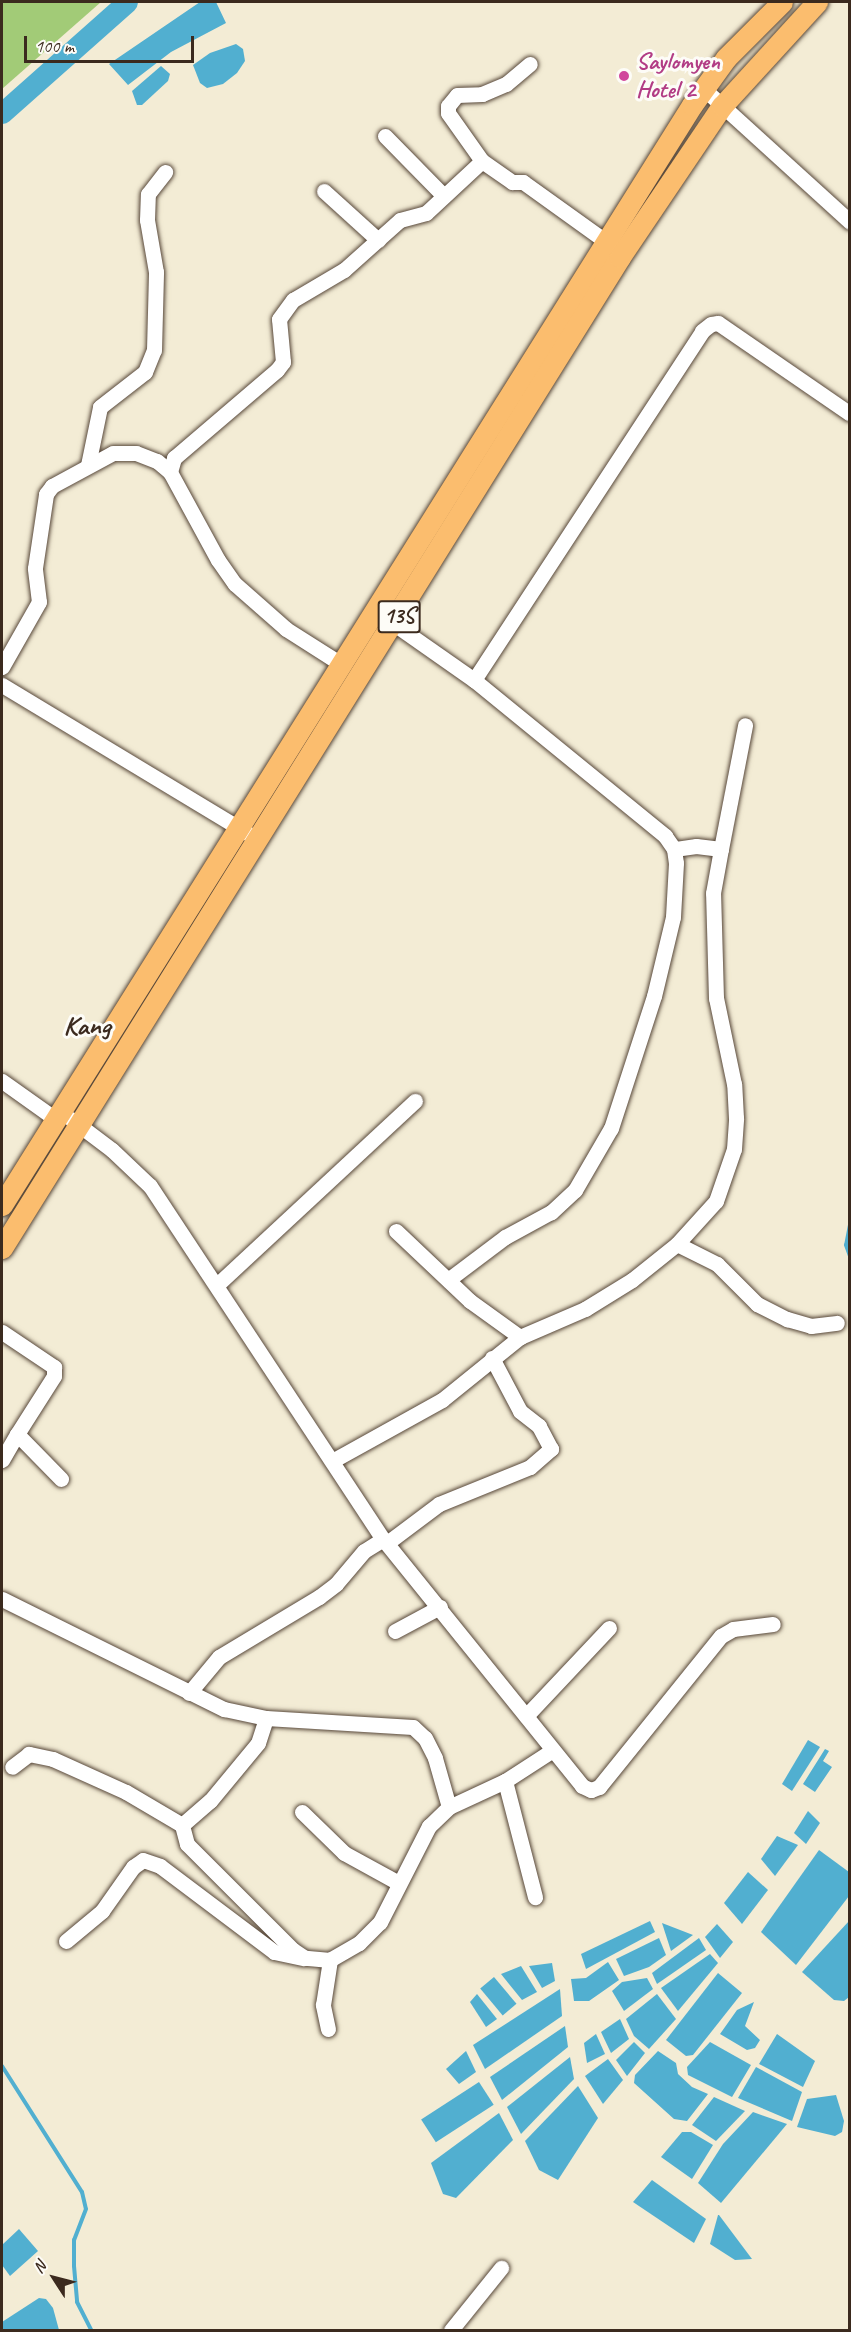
<!DOCTYPE html>
<style>
body{margin:0}
#map{position:relative;width:851px;height:2332px;overflow:hidden;background:#f3ecd5;font-family:Caveat,sans-serif}
div>[style]{position:absolute}
[style*='--x']{left:calc(var(--x)*1px);top:calc(var(--y)*1px);width:calc(var(--w)*1px);rotate:calc(var(--a)*1deg)}
.green>*{inset:0;background:#a2cb77}
.water>*{inset:0;background:#51afd0;transform-origin:0 0}
.stream>*{height:4px;margin:-2px;padding:0 2px;transform-origin:2px;border-radius:2px;background:#51afd0}
.river>*{height:21px;margin:-10.5px;padding:0 10.5px;transform-origin:10.5px;border-radius:10.5px;background:#51afd0}
.roads{filter:drop-shadow(0 0 2px #574739) drop-shadow(0 0 2px #574739)}
.minor>*{height:15px;margin:-7.5px;padding:0 7.5px;transform-origin:7.5px;border-radius:7.5px;background:#fff}
.highway>*{height:21px;margin:-10.5px;padding:0 10.5px;transform-origin:10.5px;border-radius:10.5px;background:#fbbd6e}
.dots>*{width:16px;height:16px;translate:-50% -50%;box-sizing:border-box;border:3px solid #fdfcf7;border-radius:50%}
span{translate:-50% -50%;white-space:nowrap;text-align:center;line-height:1.15;-webkit-text-stroke:6px #fdfcf7;paint-order:stroke}
.shield-label span{padding:2px 4px;background:#fdfcf7;border:2px solid;border-radius:4px;-webkit-text-stroke-width:0}
.shield-label{font-size:22px;color:#3b2a1e;font-weight:700}
.hotel-label{font-size:24px;color:#b23c85;font-weight:700}
.left{translate:0 -50%;text-align:left}
.quarter-label{font-size:27px;color:#3b2a1e;font-weight:700}
.frame{position:absolute;inset:0;border:3px solid #3b2a1e;pointer-events:none}
.north{position:absolute;left:24px;top:2248px;width:60px;height:60px;-webkit-text-stroke:4px #fdfcf7;paint-order:stroke;rotate:306deg;font-size:16px;font-weight:700;line-height:24px;text-align:center;color:#3b2a1e}
.north::after{content:'';display:block;margin:auto;width:21px;height:27px;background:#3b2a1e;clip-path:polygon(50% 0,100% 100%,50% 72%,0 100%)}
.scale{position:absolute;left:24px;top:36px;width:170px;height:27px;box-sizing:border-box;border:3px solid #3b2a1e;border-top:0;padding-left:8px;font-size:18px;line-height:21px;white-space:nowrap;color:#3b2a1e;-webkit-text-stroke:4px #fdfcf7;paint-order:stroke}
</style>
<div id="map">
<div class="green">
<div style="clip-path:polygon(2px 2px,101px 2px,2px 89px)"></div>
</div>
<div class="water">
<div style="clip-path:polygon(200px 2px,216px 2px,226px 23px,171px 52px,128px 85px,109px 64px)"></div>
<div style="clip-path:polygon(236px 44px,243px 49px,245px 61px,237px 73px,223px 84px,207px 88px,200px 83px,193px 65px,210px 53px)"></div>
<div style="clip-path:polygon(161px 66px,170px 74px,168px 81px,142px 105px,137px 105px,132px 91px)"></div>
<div style="clip-path:polygon(808px 1740px,820px 1747px,792px 1791px,782px 1784px)"></div>
<div style="clip-path:polygon(825px 1749px,829px 1751px,823px 1761px,832px 1767px,815px 1792px,803px 1784px)"></div>
<div style="clip-path:polygon(808px 1811px,820px 1823px,806px 1844px,794px 1833px)"></div>
<div style="clip-path:polygon(777px 1836px,798px 1845px,775px 1876px,761px 1859px)"></div>
<div style="clip-path:polygon(819px 1850px,849px 1872px,849px 1896px,796px 1965px,761px 1932px)"></div>
<div style="clip-path:polygon(748px 1872px,768px 1890px,742px 1924px,724px 1903px)"></div>
<div style="clip-path:polygon(650px 1921px,655px 1932px,586px 1969px,581px 1954px)"></div>
<div style="clip-path:polygon(849px 1921px,849px 1997px,844px 2001px,834px 2000px,802px 1972px)"></div>
<div style="clip-path:polygon(662px 1923px,693px 1935px,671px 1951px)"></div>
<div style="clip-path:polygon(717px 1924px,733px 1942px,720px 1958px,705px 1937px)"></div>
<div style="clip-path:polygon(659px 1938px,666px 1955px,649px 1967px,624px 1976px,616px 1959px)"></div>
<div style="clip-path:polygon(699px 1938px,706px 1950px,657px 1984px,652px 1973px)"></div>
<div style="clip-path:polygon(710px 1954px,718px 1963px,678px 2011px,661px 1988px)"></div>
<div style="clip-path:polygon(608px 1962px,619px 1980px,589px 2001px,574px 2001px,571px 1979px,586px 1978px)"></div>
<div style="clip-path:polygon(552px 1963px,555px 1981px,542px 1988px,529px 1966px)"></div>
<div style="clip-path:polygon(521px 1966px,537px 1992px,522px 2000px,501px 1974px)"></div>
<div style="clip-path:polygon(718px 1973px,742px 1993px,693px 2055px,686px 2056px,666px 2040px)"></div>
<div style="left:494px;top:1977px;width:35px;height:18px;rotate:50deg"></div>
<div style="clip-path:polygon(647px 1978px,653px 1989px,624px 2011px,612px 1991px,622px 1982px)"></div>
<div style="clip-path:polygon(560px 1989px,562px 2016px,485px 2069px,473px 2045px)"></div>
<div style="clip-path:polygon(477px 1994px,497px 2019px,486px 2027px,470px 2002px)"></div>
<div style="clip-path:polygon(657px 1994px,676px 2019px,649px 2049px,634px 2036px,626px 2019px)"></div>
<div style="clip-path:polygon(754px 2002px,745px 2026px,760px 2040px,755px 2048px,747px 2050px,720px 2034px,737px 2010px)"></div>
<div style="clip-path:polygon(620px 2019px,629px 2039px,611px 2053px,601px 2032px)"></div>
<div style="clip-path:polygon(565px 2026px,568px 2047px,502px 2100px,490px 2077px)"></div>
<div style="clip-path:polygon(596px 2034px,605px 2054px,587px 2063px,584px 2043px)"></div>
<div style="clip-path:polygon(777px 2034px,815px 2061px,803px 2087px,759px 2064px)"></div>
<div style="clip-path:polygon(634px 2042px,645px 2053px,627px 2076px,616px 2060px)"></div>
<div style="clip-path:polygon(710px 2042px,751px 2065px,732px 2097px,688px 2075px,687px 2067px)"></div>
<div style="clip-path:polygon(466px 2051px,476px 2072px,459px 2084px,446px 2069px)"></div>
<div style="clip-path:polygon(658px 2051px,676px 2063px,678px 2074px,692px 2087px,708px 2094px,687px 2121px,674px 2119px,634px 2083px,635px 2075px)"></div>
<div style="clip-path:polygon(570px 2057px,574px 2079px,521px 2134px,507px 2107px)"></div>
<div style="clip-path:polygon(608px 2059px,623px 2080px,603px 2104px,585px 2076px)"></div>
<div style="clip-path:polygon(756px 2067px,802px 2092px,792px 2121px,738px 2098px)"></div>
<div style="left:479px;top:2082px;width:27px;height:69px;rotate:57deg"></div>
<div style="clip-path:polygon(578px 2086px,598px 2118px,558px 2180px,539px 2170px,525px 2141px)"></div>
<div style="clip-path:polygon(836px 2095px,844px 2121px,842px 2132px,835px 2136px,797px 2127px,807px 2099px)"></div>
<div style="clip-path:polygon(714px 2097px,745px 2111px,716px 2141px,692px 2125px)"></div>
<div style="clip-path:polygon(753px 2112px,787px 2124px,721px 2203px,698px 2183px,723px 2144px)"></div>
<div style="clip-path:polygon(499px 2113px,513px 2140px,456px 2198px,443px 2194px,431px 2163px)"></div>
<div style="clip-path:polygon(682px 2132px,691px 2132px,713px 2145px,692px 2179px,661px 2157px)"></div>
<div style="clip-path:polygon(652px 2180px,706px 2219px,694px 2243px,633px 2202px)"></div>
<div style="clip-path:polygon(718px 2215px,719px 2215px,752px 2259px,735px 2260px,710px 2244px)"></div>
<div style="clip-path:polygon(19px 2229px,38px 2251px,10px 2276px,2px 2265px,2px 2245px)"></div>
<div style="clip-path:polygon(39px 2298px,46px 2299px,53px 2308px,59px 2330px,2px 2330px,2px 2322px)"></div>
</div>
<div class="stream">
<div style="--x:850;--y:878;--w:84;--a:90"></div>
<div style="--x:850;--y:1225;--w:20;--a:101"></div>
<div style="--x:846;--y:1245;--w:12;--a:70"></div>
<div style="--x:2;--y:2066;--w:149;--a:57.6"></div>
<div style="--x:82;--y:2192;--w:17;--a:77"></div>
<div style="--x:86;--y:2209;--w:33;--a:111"></div>
<div style="--x:74;--y:2240;--w:26;--a:90"></div>
<div style="--x:74;--y:2266;--w:36;--a:85"></div>
<div style="--x:77;--y:2302;--w:31;--a:63"></div>
</div>
<div class="river">
<div style="--x:2;--y:113;--w:167;--a:-41.6"></div>
</div>
<div class="roads">
<div class="minor">
<div style="--x:704;--y:89;--w:197;--a:42.3"></div>
<div style="--x:385;--y:136;--w:84;--a:45.5"></div>
<div style="--x:482;--y:161;--w:59;--a:-125.3"></div>
<div style="--x:448;--y:113;--w:7;--a:-90"></div>
<div style="--x:448;--y:106;--w:14;--a:-51"></div>
<div style="--x:457;--y:95;--w:25;--a:-2"></div>
<div style="--x:482;--y:94;--w:26;--a:-23"></div>
<div style="--x:506;--y:84;--w:31;--a:-40"></div>
<div style="--x:324;--y:191;--w:73;--a:42.2"></div>
<div style="--x:88;--y:465;--w:59;--a:-78.3"></div>
<div style="--x:100;--y:407;--w:57;--a:-37.9"></div>
<div style="--x:145;--y:372;--w:24;--a:-68"></div>
<div style="--x:154;--y:350;--w:78;--a:-88.5"></div>
<div style="--x:156;--y:272;--w:53;--a:-99.8"></div>
<div style="--x:147;--y:220;--w:26;--a:-88"></div>
<div style="--x:148;--y:194;--w:28;--a:-52"></div>
<div style="--x:170;--y:472;--w:15;--a:-74"></div>
<div style="--x:174;--y:458;--w:135;--a:-40.5"></div>
<div style="--x:277;--y:370;--w:10;--a:-53"></div>
<div style="--x:283;--y:362;--w:43;--a:-95.3"></div>
<div style="--x:279;--y:319;--w:24;--a:-54"></div>
<div style="--x:293;--y:300;--w:59;--a:-30.5"></div>
<div style="--x:344;--y:270;--w:75;--a:-41.8"></div>
<div style="--x:400;--y:220;--w:27;--a:-15"></div>
<div style="--x:426;--y:213;--w:76;--a:-42.9"></div>
<div style="--x:482;--y:161;--w:37;--a:35"></div>
<div style="--x:512;--y:182;--w:11;--a:0"></div>
<div style="--x:523;--y:182;--w:101;--a:35.7"></div>
<div style="--x:394;--y:624;--w:98;--a:35"></div>
<div style="--x:474;--y:680;--w:247;--a:39.2"></div>
<div style="--x:665;--y:836;--w:16;--a:55"></div>
<div style="--x:674;--y:849;--w:14;--a:82"></div>
<div style="--x:676;--y:863;--w:54;--a:93.2"></div>
<div style="--x:673;--y:917;--w:81;--a:103.5"></div>
<div style="--x:654;--y:996;--w:139;--a:108"></div>
<div style="--x:611;--y:1128;--w:72;--a:120.1"></div>
<div style="--x:575;--y:1190;--w:33;--a:137"></div>
<div style="--x:551;--y:1212;--w:52;--a:151.5"></div>
<div style="--x:505;--y:1237;--w:71;--a:143"></div>
<div style="--x:2;--y:667;--w:75;--a:-60.4"></div>
<div style="--x:39;--y:602;--w:34;--a:-97"></div>
<div style="--x:35;--y:568;--w:75;--a:-81.5"></div>
<div style="--x:46;--y:494;--w:10;--a:-53"></div>
<div style="--x:52;--y:486;--w:69;--a:-28.4"></div>
<div style="--x:113;--y:453;--w:23;--a:0"></div>
<div style="--x:136;--y:453;--w:22;--a:21"></div>
<div style="--x:157;--y:461;--w:17;--a:40"></div>
<div style="--x:170;--y:472;--w:100;--a:61.4"></div>
<div style="--x:218;--y:560;--w:29;--a:55"></div>
<div style="--x:235;--y:584;--w:68;--a:41.4"></div>
<div style="--x:286;--y:629;--w:65;--a:32.5"></div>
<div style="--x:474;--y:680;--w:417;--a:-56.8"></div>
<div style="--x:702;--y:331;--w:11;--a:-38"></div>
<div style="--x:711;--y:324;--w:7;--a:-8"></div>
<div style="--x:718;--y:323;--w:159;--a:34.5"></div>
<div style="--x:2;--y:685;--w:298;--a:31.1"></div>
<div style="--x:721;--y:849;--w:126;--a:-79"></div>
<div style="--x:2;--y:1081;--w:64;--a:35.4"></div>
<div style="--x:71;--y:1119;--w:51;--a:37.1"></div>
<div style="--x:112;--y:1150;--w:52;--a:43.5"></div>
<div style="--x:150;--y:1186;--w:423;--a:56.6"></div>
<div style="--x:383;--y:1539;--w:317;--a:51.1"></div>
<div style="--x:582;--y:1786;--w:10;--a:24"></div>
<div style="--x:591;--y:1790;--w:9;--a:-21"></div>
<div style="--x:599;--y:1787;--w:194;--a:-51.1"></div>
<div style="--x:721;--y:1636;--w:14;--a:-30"></div>
<div style="--x:733;--y:1629;--w:40;--a:-7.1"></div>
<div style="--x:396;--y:1231;--w:102;--a:43.4"></div>
<div style="--x:470;--y:1301;--w:62;--a:35.8"></div>
<div style="--x:677;--y:1244;--w:45;--a:26.6"></div>
<div style="--x:717;--y:1264;--w:57;--a:45"></div>
<div style="--x:757;--y:1304;--w:34;--a:27"></div>
<div style="--x:787;--y:1319;--w:25;--a:16"></div>
<div style="--x:811;--y:1326;--w:26;--a:-7"></div>
<div style="--x:218;--y:1284;--w:269;--a:-42.9"></div>
<div style="--x:2;--y:1332;--w:63;--a:33.9"></div>
<div style="--x:54;--y:1367;--w:9;--a:90"></div>
<div style="--x:54;--y:1376;--w:69;--a:122.5"></div>
<div style="--x:17;--y:1434;--w:63;--a:45.6"></div>
<div style="--x:2;--y:1460;--w:30;--a:-60"></div>
<div style="--x:332;--y:1461;--w:126;--a:-29"></div>
<div style="--x:442;--y:1400;--w:100;--a:-38.9"></div>
<div style="--x:520;--y:1337;--w:71;--a:-23.3"></div>
<div style="--x:585;--y:1309;--w:55;--a:-31.7"></div>
<div style="--x:632;--y:1280;--w:58;--a:-38.7"></div>
<div style="--x:677;--y:1244;--w:58;--a:-47.8"></div>
<div style="--x:716;--y:1201;--w:55;--a:-70.9"></div>
<div style="--x:734;--y:1149;--w:31;--a:-86"></div>
<div style="--x:736;--y:1118;--w:34;--a:-93"></div>
<div style="--x:734;--y:1084;--w:88;--a:-101.8"></div>
<div style="--x:716;--y:998;--w:105;--a:-91.6"></div>
<div style="--x:713;--y:893;--w:45;--a:-79.7"></div>
<div style="--x:721;--y:849;--w:25;--a:-173"></div>
<div style="--x:696;--y:846;--w:22;--a:172"></div>
<div style="--x:387;--y:1543;--w:65;--a:-36.9"></div>
<div style="--x:439;--y:1504;--w:98;--a:-22.1"></div>
<div style="--x:530;--y:1467;--w:28;--a:-41"></div>
<div style="--x:551;--y:1449;--w:26;--a:-118"></div>
<div style="--x:539;--y:1426;--w:24;--a:-142"></div>
<div style="--x:520;--y:1411;--w:60;--a:-117.8"></div>
<div style="--x:2;--y:1599;--w:248;--a:26.4"></div>
<div style="--x:224;--y:1709;--w:43;--a:12.1"></div>
<div style="--x:266;--y:1718;--w:147;--a:3.5"></div>
<div style="--x:413;--y:1727;--w:16;--a:43"></div>
<div style="--x:425;--y:1738;--w:22;--a:63"></div>
<div style="--x:435;--y:1758;--w:51;--a:74.1"></div>
<div style="--x:449;--y:1807;--w:28;--a:136"></div>
<div style="--x:429;--y:1826;--w:108;--a:117"></div>
<div style="--x:380;--y:1922;--w:30;--a:135"></div>
<div style="--x:359;--y:1943;--w:34;--a:150"></div>
<div style="--x:330;--y:1960;--w:25;--a:-175"></div>
<div style="--x:305;--y:1958;--w:14;--a:-146"></div>
<div style="--x:293;--y:1950;--w:150;--a:-135"></div>
<div style="--x:187;--y:1844;--w:20;--a:-105"></div>
<div style="--x:182;--y:1825;--w:65;--a:-149.5"></div>
<div style="--x:126;--y:1792;--w:80;--a:-155.7"></div>
<div style="--x:53;--y:1759;--w:25;--a:-168"></div>
<div style="--x:29;--y:1754;--w:21;--a:143"></div>
<div style="--x:395;--y:1631;--w:51;--a:-28.1"></div>
<div style="--x:189;--y:1693;--w:47;--a:-50.2"></div>
<div style="--x:219;--y:1657;--w:117;--a:-31"></div>
<div style="--x:319;--y:1597;--w:21;--a:-37"></div>
<div style="--x:336;--y:1584;--w:43;--a:-49.7"></div>
<div style="--x:364;--y:1551;--w:22;--a:-32"></div>
<div style="--x:526;--y:1716;--w:121;--a:-46.7"></div>
<div style="--x:505;--y:1781;--w:120;--a:75.5"></div>
<div style="--x:449;--y:1807;--w:62;--a:-24.9"></div>
<div style="--x:505;--y:1781;--w:57;--a:-32.9"></div>
<div style="--x:302;--y:1812;--w:59;--a:44.3"></div>
<div style="--x:344;--y:1853;--w:60;--a:28.7"></div>
<div style="--x:182;--y:1825;--w:37;--a:-41"></div>
<div style="--x:210;--y:1801;--w:75;--a:-50.4"></div>
<div style="--x:258;--y:1743;--w:26;--a:-72"></div>
<div style="--x:66;--y:1941;--w:47;--a:-39.8"></div>
<div style="--x:102;--y:1911;--w:54;--a:-54.8"></div>
<div style="--x:133;--y:1867;--w:12;--a:-35"></div>
<div style="--x:143;--y:1860;--w:18;--a:19"></div>
<div style="--x:160;--y:1866;--w:143;--a:37"></div>
<div style="--x:274;--y:1952;--w:30;--a:12"></div>
<div style="--x:328;--y:2029;--w:25;--a:-102"></div>
<div style="--x:323;--y:2005;--w:46;--a:-81.2"></div>
<div style="--x:451;--y:2330;--w:80;--a:-51.1"></div>
</div>
<div class="highway">
<div style="--x:2;--y:1205;--w:1298;--a:-57.9"></div>
<div style="--x:692;--y:105;--w:58;--a:-54.1"></div>
<div style="--x:726;--y:58;--w:79;--a:-45"></div>
<div style="--x:2;--y:1248;--w:1168;--a:-58.05"></div>
<div style="--x:620;--y:257;--w:182;--a:-56"></div>
<div style="--x:722;--y:106;--w:141;--a:-47.6"></div>
</div>
</div>
<div class="dots">
<div style="left:624px;top:76px;background:#d1479c"></div>
</div>
<div class="shield-label">
<span style="left:399px;top:617px">13S</span>
</div>
<div class="hotel-label">
<span class="left" style="left:636px;top:76px">Saylomyen<br>Hotel 2</span>
</div>
<div class="quarter-label">
<span style="left:87px;top:1026px">Kang</span>
</div>
<div class="frame"></div>
<div class="north">N</div>
<div class="scale">100 m</div>
</div>
